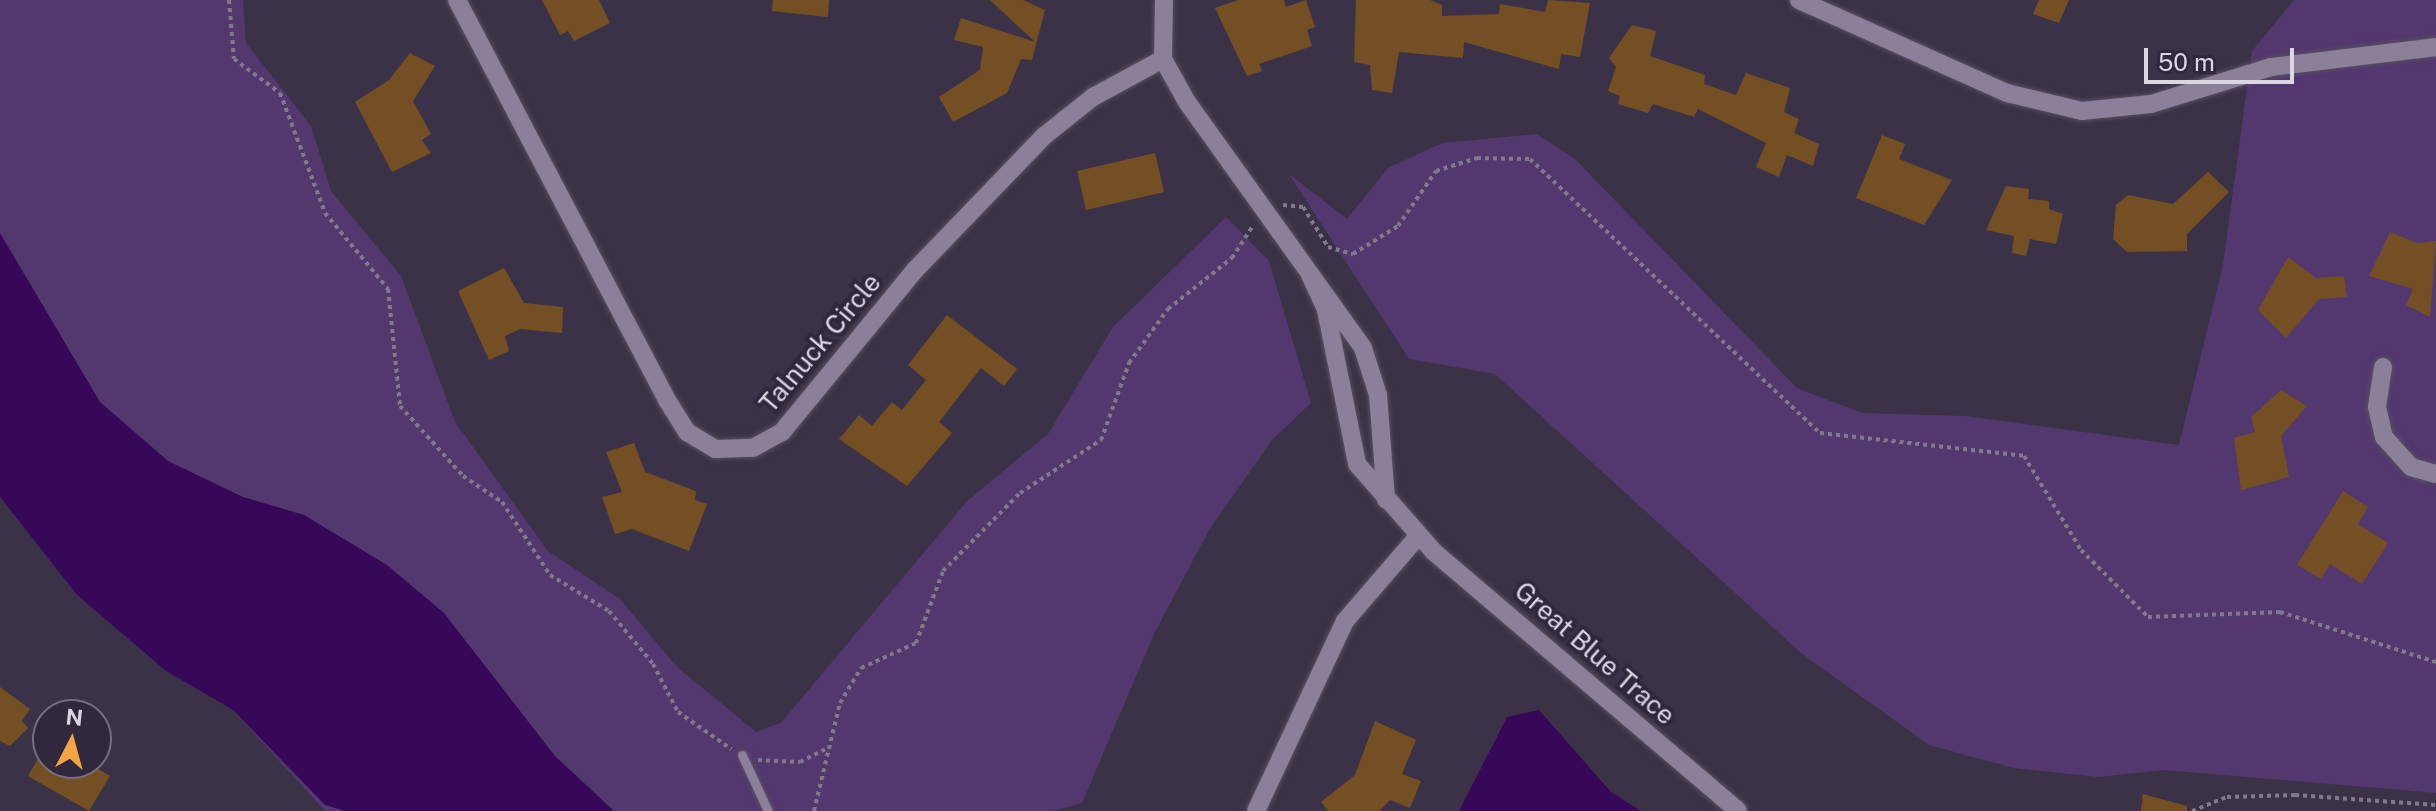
<!DOCTYPE html>
<style>
body{margin:0}
#map{position:relative;width:2436px;height:811px;overflow:hidden;background:#3c3248;font-family:"Public Sans",sans-serif}
div>[style]{position:absolute}
[style*='--x']{left:calc(var(--x)*1px);top:calc(var(--y)*1px);width:calc(var(--w)*1px);rotate:calc(var(--a)*1deg)}
.green>*{inset:0;background:#53376f}
.water>*{inset:0;background:#370858}
.building>*{inset:0;background:#744f23;transform-origin:0 0}
.path>*{height:4px;margin-top:-2px;transform-origin:0;background:repeating-linear-gradient(90deg,#81798b 0 4px,transparent 0 8px)}
.roads{filter:drop-shadow(0 0 2px #574f61) drop-shadow(0 0 2px #574f61)}
.lane>*{height:9px;margin:-4.5px;padding:0 4.5px;transform-origin:4.5px;border-radius:4.5px;background:#8b7f99}
.street>*{height:18px;margin:-9px;padding:0 9px;transform-origin:9px;border-radius:9px;background:#8b7f99}
span{translate:-50% -50%;white-space:nowrap;text-align:center;line-height:1.15;-webkit-text-stroke:8px #32283e;paint-order:stroke}
.street-label{font-size:26px;color:#dcd6e4}
.north{position:absolute;left:32px;top:699px;width:80px;height:80px;box-sizing:border-box;background:#32283e;border:2px solid #766e80;border-radius:50%;rotate:6deg;font-size:22px;font-weight:700;line-height:32px;text-align:center;color:#dcd6e4}
.north::after{content:'';display:block;margin:auto;width:28px;height:36px;background:#f3a443;clip-path:polygon(50% 0,100% 100%,50% 72%,0 100%)}
.scale{position:absolute;left:2144px;top:48px;width:150px;height:36px;box-sizing:border-box;border:4px solid #dcd6e4;border-top:0;padding-left:10px;font-size:24px;line-height:28px;white-space:nowrap;color:#dcd6e4;-webkit-text-stroke:6px #32283e;paint-order:stroke}
</style>
<div id="map">
<div class="green">
<div style="clip-path:polygon(0 0,243px 0,246px 43px,311px 126px,331px 191px,401px 276px,455px 422px,548px 551px,620px 599px,677px 667px,756px 732px,781px 723px,967px 501px,1048px 434px,1113px 327px,1226px 217px,1269px 261px,1311px 403px,1272px 440px,1209px 530px,1154px 634px,1082px 803px,1052px 811px,325px 811px,233px 710px,166px 671px,77px 595px,0 497px)"></div>
<div style="clip-path:polygon(2294px 0,2436px 0,2436px 793px,2164px 770px,2098px 777px,2013px 768px,1929px 745px,1801px 653px,1495px 374px,1409px 359px,1289px 174px,1347px 219px,1388px 168px,1442px 143px,1536px 134px,1574px 158px,1797px 388px,1862px 413px,1965px 416px,2179px 445px,2223px 265px,2252px 51px)"></div>
</div>
<div class="water">
<div style="clip-path:polygon(0 233px,100px 402px,168px 461px,243px 497px,304px 515px,387px 565px,444px 613px,555px 756px,614px 811px,345px 811px,325px 805px,233px 710px,166px 671px,77px 595px,0 497px)"></div>
<div style="clip-path:polygon(1539px 710px,1611px 792px,1641px 811px,1459px 811px,1507px 717px)"></div>
</div>
<div class="building">
<div style="clip-path:polygon(542px 0,599px 0,610px 23px,574px 41px,568px 31px,560px 35px)"></div>
<div style="clip-path:polygon(773px 0,829px 0,828px 17px,772px 11px)"></div>
<div style="clip-path:polygon(990px 0,1023px 0,1045px 10px,1032px 60px,1021px 59px,1007px 93px,953px 122px,939px 97px,980px 70px,983px 47px,954px 40px,961px 18px,1035px 42px)"></div>
<div style="clip-path:polygon(1238px 0,1284px 0,1286px 7px,1306px 0,1315px 27px,1307px 30px,1312px 46px,1259px 64px,1262px 71px,1247px 76px,1215px 8px)"></div>
<div style="clip-path:polygon(1356px 0,1430px 0,1442px 5px,1442px 16px,1499px 14px,1500px 4px,1545px 12px,1548px 0,1590px 3px,1580px 57px,1561px 54px,1559px 69px,1464px 42px,1463px 58px,1399px 52px,1392px 93px,1372px 90px,1370px 65px,1354px 62px)"></div>
<div style="clip-path:polygon(2039px 0,2069px 0,2059px 23px,2033px 14px)"></div>
<div style="clip-path:polygon(1632px 25px,1656px 31px,1650px 56px,1705px 75px,1704px 84px,1736px 95px,1746px 73px,1790px 88px,1784px 112px,1799px 119px,1794px 133px,1819px 144px,1813px 166px,1787px 155px,1779px 177px,1756px 167px,1766px 143px,1698px 109px,1694px 117px,1653px 104px,1648px 113px,1618px 104px,1620px 96px,1608px 91px,1616px 67px,1609px 58px)"></div>
<div style="clip-path:polygon(410px 53px,435px 66px,413px 101px,431px 134px,422px 140px,431px 153px,392px 172px,355px 102px,389px 80px)"></div>
<div style="clip-path:polygon(1882px 135px,1905px 144px,1899px 159px,1952px 180px,1924px 225px,1856px 198px)"></div>
<div style="left:1155px;top:153px;width:40px;height:80px;rotate:77deg"></div>
<div style="clip-path:polygon(2208px 172px,2229px 192px,2187px 234px,2187px 251px,2127px 252px,2113px 239px,2116px 205px,2128px 195px,2173px 204px)"></div>
<div style="clip-path:polygon(2006px 186px,2029px 189px,2028px 199px,2049px 201px,2049px 209px,2063px 214px,2056px 244px,2030px 239px,2026px 256px,2012px 253px,2014px 236px,1986px 230px)"></div>
<div style="clip-path:polygon(2390px 232px,2417px 243px,2436px 241px,2430px 317px,2406px 305px,2413px 289px,2369px 276px)"></div>
<div style="clip-path:polygon(2288px 257px,2316px 278px,2344px 276px,2347px 297px,2319px 299px,2286px 338px,2258px 310px)"></div>
<div style="clip-path:polygon(504px 268px,524px 303px,563px 307px,562px 333px,520px 329px,505px 336px,509px 351px,489px 360px,458px 291px)"></div>
<div style="clip-path:polygon(947px 315px,1017px 369px,1004px 386px,981px 368px,939px 422px,952px 433px,907px 486px,839px 439px,859px 415px,872px 426px,892px 402px,902px 410px,926px 380px,908px 365px)"></div>
<div style="clip-path:polygon(2281px 390px,2307px 406px,2281px 436px,2289px 477px,2241px 490px,2234px 438px,2255px 432px,2251px 417px)"></div>
<div style="clip-path:polygon(634px 443px,645px 472px,696px 491px,695px 500px,707px 504px,689px 551px,632px 529px,615px 534px,602px 497px,622px 492px,606px 452px)"></div>
<div style="clip-path:polygon(2343px 491px,2368px 507px,2358px 524px,2388px 543px,2362px 584px,2330px 564px,2321px 579px,2297px 565px)"></div>
<div style="clip-path:polygon(0 687px,30px 709px,22px 721px,28px 728px,10px 746px,0 741px)"></div>
<div style="clip-path:polygon(1375px 721px,1416px 740px,1402px 774px,1421px 781px,1410px 808px,1390px 800px,1379px 811px,1328px 811px,1321px 802px,1355px 775px)"></div>
<div style="clip-path:polygon(48px 742px,48px 763px,88px 763px,110px 776px,89px 811px,28px 776px)"></div>
<div style="clip-path:polygon(2143px 794px,2187px 806px,2187px 811px,2141px 811px)"></div>
</div>
<div class="path">
<div style="--x:229;--y:0;--w:59;--a:85.2"></div>
<div style="--x:234;--y:59;--w:57;--a:36.5"></div>
<div style="--x:280;--y:93;--w:128;--a:69.4"></div>
<div style="--x:325;--y:213;--w:99;--a:50.3"></div>
<div style="--x:388;--y:289;--w:118;--a:84.1"></div>
<div style="--x:400;--y:406;--w:94;--a:48"></div>
<div style="--x:463;--y:476;--w:47;--a:33.7"></div>
<div style="--x:502;--y:502;--w:87;--a:56.7"></div>
<div style="--x:550;--y:575;--w:69;--a:31.4"></div>
<div style="--x:609;--y:611;--w:69;--a:50.3"></div>
<div style="--x:653;--y:664;--w:54;--a:62.5"></div>
<div style="--x:678;--y:712;--w:65;--a:34.9"></div>
<div style="--x:1283;--y:205;--w:20;--a:6"></div>
<div style="--x:1303;--y:207;--w:47;--a:58"></div>
<div style="--x:1328;--y:247;--w:26;--a:16"></div>
<div style="--x:1353;--y:254;--w:53;--a:-31.9"></div>
<div style="--x:1398;--y:226;--w:67;--a:-55.4"></div>
<div style="--x:1436;--y:171;--w:43;--a:-17.6"></div>
<div style="--x:1477;--y:158;--w:53;--a:1.1"></div>
<div style="--x:1530;--y:159;--w:399;--a:43.4"></div>
<div style="--x:1820;--y:433;--w:205;--a:6.4"></div>
<div style="--x:2024;--y:456;--w:110;--a:58.8"></div>
<div style="--x:2081;--y:550;--w:95;--a:45"></div>
<div style="--x:2148;--y:617;--w:132;--a:-2.2"></div>
<div style="--x:2280;--y:612;--w:164;--a:17.8"></div>
<div style="--x:758;--y:760;--w:42;--a:2.7"></div>
<div style="--x:800;--y:762;--w:28;--a:-27"></div>
<div style="--x:814;--y:811;--w:111;--a:-76.5"></div>
<div style="--x:840;--y:703;--w:41;--a:-59"></div>
<div style="--x:861;--y:668;--w:60;--a:-24.4"></div>
<div style="--x:916;--y:643;--w:77;--a:-69.4"></div>
<div style="--x:943;--y:571;--w:110;--a:-45.4"></div>
<div style="--x:1020;--y:493;--w:97;--a:-33.2"></div>
<div style="--x:1101;--y:440;--w:82;--a:-70"></div>
<div style="--x:1129;--y:363;--w:67;--a:-54.2"></div>
<div style="--x:1168;--y:309;--w:82;--a:-38.6"></div>
<div style="--x:1232;--y:258;--w:38;--a:-57"></div>
<div style="--x:2192;--y:811;--w:38;--a:-22"></div>
<div style="--x:2227;--y:797;--w:68;--a:-1.7"></div>
<div style="--x:2295;--y:795;--w:141;--a:4.1"></div>
</div>
<div class="roads">
<div class="lane">
<div style="--x:742;--y:755;--w:62;--a:65.1"></div>
</div>
<div class="street">
<div style="--x:457;--y:0;--w:452;--a:62.3"></div>
<div style="--x:667;--y:400;--w:38;--a:58"></div>
<div style="--x:687;--y:432;--w:33;--a:31"></div>
<div style="--x:715;--y:449;--w:38;--a:-2"></div>
<div style="--x:753;--y:448;--w:33;--a:-29"></div>
<div style="--x:782;--y:432;--w:211;--a:-50.6"></div>
<div style="--x:916;--y:269;--w:185;--a:-46.1"></div>
<div style="--x:1044;--y:136;--w:63;--a:-38.5"></div>
<div style="--x:1093;--y:97;--w:80;--a:-28.5"></div>
<div style="--x:1164;--y:0;--w:59;--a:91"></div>
<div style="--x:1163;--y:59;--w:49;--a:60.8"></div>
<div style="--x:1187;--y:102;--w:302;--a:54.4"></div>
<div style="--x:1363;--y:348;--w:49;--a:72.3"></div>
<div style="--x:1378;--y:395;--w:105;--a:85.6"></div>
<div style="--x:1799;--y:0;--w:228;--a:24.1"></div>
<div style="--x:2007;--y:93;--w:77;--a:13.5"></div>
<div style="--x:2082;--y:111;--w:69;--a:-5.8"></div>
<div style="--x:2151;--y:104;--w:126;--a:-17.1"></div>
<div style="--x:2271;--y:67;--w:166;--a:-6.9"></div>
<div style="--x:1310;--y:275;--w:38;--a:65"></div>
<div style="--x:1326;--y:310;--w:157;--a:78.6"></div>
<div style="--x:1357;--y:464;--w:117;--a:48.8"></div>
<div style="--x:1434;--y:552;--w:399;--a:40.4"></div>
<div style="--x:2383;--y:367;--w:40;--a:98.5"></div>
<div style="--x:2377;--y:407;--w:31;--a:77"></div>
<div style="--x:2384;--y:437;--w:40;--a:48"></div>
<div style="--x:2411;--y:467;--w:26;--a:16"></div>
<div style="--x:1256;--y:811;--w:210;--a:-64.9"></div>
<div style="--x:1345;--y:621;--w:113;--a:-49.3"></div>
</div>
</div>
<div class="street-label">
<span style="left:820px;top:343px;rotate:-50deg">Talnuck Circle</span>
<span style="left:1595px;top:653px;rotate:41deg">Great Blue Trace</span>
</div>
<div class="north">N</div>
<div class="scale">50 m</div>
</div>
